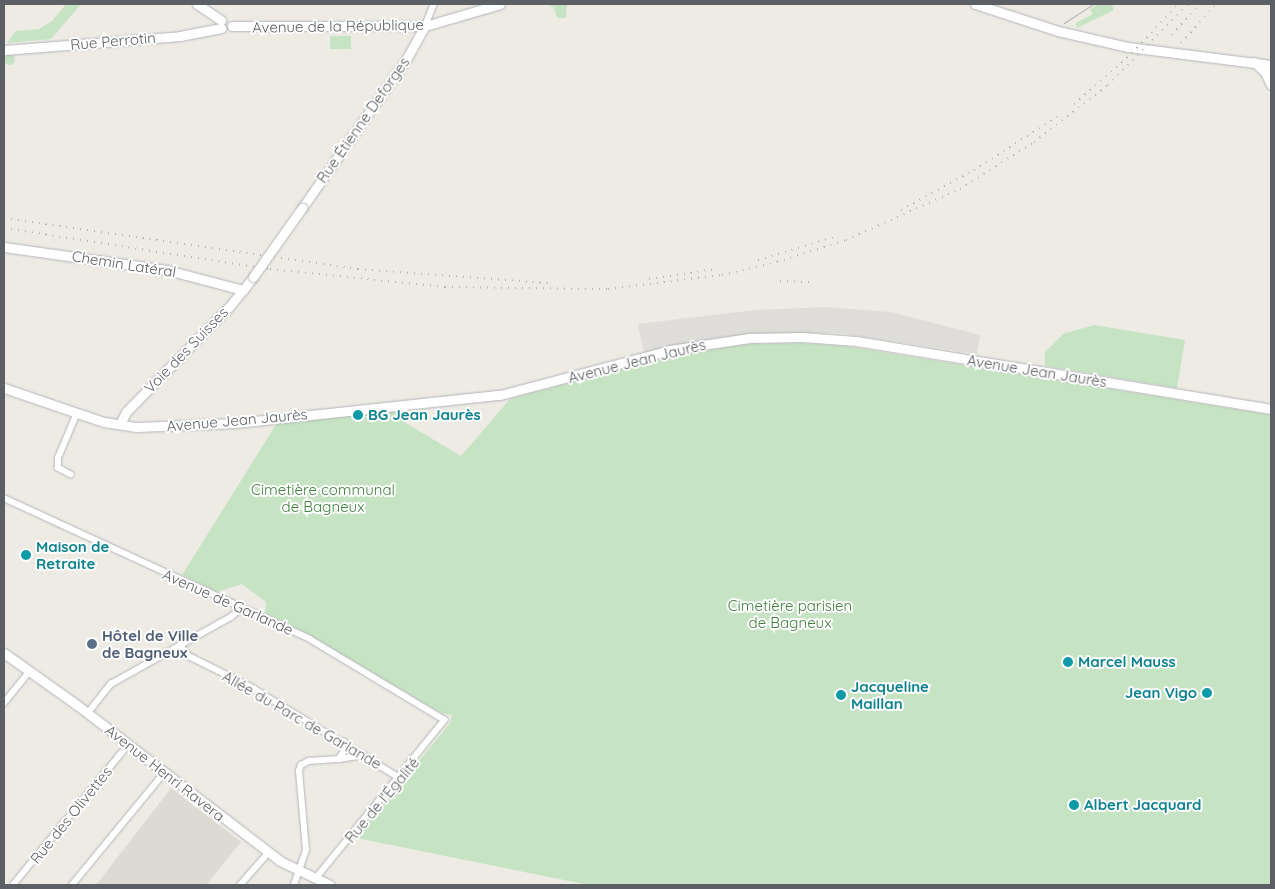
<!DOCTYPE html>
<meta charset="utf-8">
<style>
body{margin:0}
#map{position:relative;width:1275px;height:889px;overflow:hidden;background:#eeebe5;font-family:Quicksand,sans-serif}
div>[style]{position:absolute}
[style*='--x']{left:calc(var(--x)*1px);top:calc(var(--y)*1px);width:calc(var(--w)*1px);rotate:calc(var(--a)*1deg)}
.industrial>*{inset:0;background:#dfddd9}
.education>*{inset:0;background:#dddad3}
.green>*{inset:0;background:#c6e3c3;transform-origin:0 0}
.round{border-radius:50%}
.roads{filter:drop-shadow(0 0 1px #b2b5b8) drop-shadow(0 0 1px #b2b5b8)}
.street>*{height:5.5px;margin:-2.75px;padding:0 2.75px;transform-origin:2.75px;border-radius:2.75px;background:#fff}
.secondary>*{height:9px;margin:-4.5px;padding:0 4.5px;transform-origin:4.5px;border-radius:4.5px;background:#fff}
.tram>*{height:1px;margin:-0.5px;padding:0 0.5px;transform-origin:0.5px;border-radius:0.5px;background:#b3b4b4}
.rail>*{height:2px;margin-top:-1px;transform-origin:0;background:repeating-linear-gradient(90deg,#b3b4b4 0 1px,transparent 0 7px)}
.bridges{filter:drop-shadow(0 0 1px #b3b7bb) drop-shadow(0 0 1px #b3b7bb)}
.secondary-bridge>*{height:9px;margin:-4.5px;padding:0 4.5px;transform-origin:4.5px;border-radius:4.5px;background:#fff}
.dots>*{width:14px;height:14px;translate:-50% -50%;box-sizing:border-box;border:2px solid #fff;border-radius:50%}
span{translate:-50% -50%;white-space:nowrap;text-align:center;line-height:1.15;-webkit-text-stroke:4px #fff;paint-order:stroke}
.street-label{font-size:15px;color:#5c6064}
.culture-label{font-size:15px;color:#0d838f;font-weight:700}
.left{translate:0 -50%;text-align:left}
.right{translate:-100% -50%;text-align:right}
.park-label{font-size:15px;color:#3f823d}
.service-label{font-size:15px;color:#4e5e75;font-weight:700}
.frame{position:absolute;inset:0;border:5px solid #5c6064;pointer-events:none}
</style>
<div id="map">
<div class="industrial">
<div style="clip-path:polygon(826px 307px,890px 312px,980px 335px,977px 354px,840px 333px,787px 333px,644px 354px,638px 324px,755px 310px)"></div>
</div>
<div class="education">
<div style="clip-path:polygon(171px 788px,241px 842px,206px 885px,96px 885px)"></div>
</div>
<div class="green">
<div style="clip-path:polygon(66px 4px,81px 4px,51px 39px,7px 43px,16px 31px,39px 29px,52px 21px)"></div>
<div style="clip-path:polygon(548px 4px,567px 4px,566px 18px,557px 18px,554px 8px)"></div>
<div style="clip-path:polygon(1098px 4px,1116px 4px,1112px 6px,1114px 10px,1077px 28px,1076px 23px,1093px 14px,1090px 9px)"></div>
<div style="left:351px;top:36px;width:13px;height:21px;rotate:90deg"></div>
<div class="round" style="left:3.5px;top:53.5px;width:11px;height:11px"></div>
<div style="clip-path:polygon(1094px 325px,1185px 340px,1177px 388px,1045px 366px,1045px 352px,1063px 334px)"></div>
<div style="clip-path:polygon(802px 343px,844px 346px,1271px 415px,1271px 885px,589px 885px,356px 838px,450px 723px,452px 715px,441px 713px,309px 635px,265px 614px,266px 602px,242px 584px,217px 592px,182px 575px,277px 423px,402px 411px,404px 422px,461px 456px,510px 399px,669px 356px,748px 344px)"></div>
</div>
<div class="roads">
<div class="street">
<div style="--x:425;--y:26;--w:24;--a:-68"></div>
<div style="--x:71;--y:475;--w:15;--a:-152"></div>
<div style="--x:58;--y:468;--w:10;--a:-90"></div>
<div style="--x:58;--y:458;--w:49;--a:-67.1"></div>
<div style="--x:4;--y:498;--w:337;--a:24.7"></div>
<div style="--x:310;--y:639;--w:157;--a:31"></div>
<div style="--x:445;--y:720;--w:205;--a:129.1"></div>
<div style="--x:180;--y:645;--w:14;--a:51"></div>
<div style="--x:189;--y:656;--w:72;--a:26.6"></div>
<div style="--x:253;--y:688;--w:172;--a:31.5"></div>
<div style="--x:4;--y:703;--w:41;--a:-50.9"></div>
<div style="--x:88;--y:713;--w:37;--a:-52"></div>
<div style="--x:111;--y:684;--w:137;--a:-29.2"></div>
<div style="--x:231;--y:617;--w:13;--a:-42"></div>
<div style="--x:339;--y:759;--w:25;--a:-9"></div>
<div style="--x:13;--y:885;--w:181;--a:-50.6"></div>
<div style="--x:72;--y:885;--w:145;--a:-50.6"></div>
<div style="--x:240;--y:885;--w:44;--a:-48.7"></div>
<div style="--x:294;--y:885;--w:37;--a:-71"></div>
<div style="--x:306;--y:850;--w:79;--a:-95.1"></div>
<div style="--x:299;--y:771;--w:6;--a:-72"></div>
<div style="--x:301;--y:765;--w:9;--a:-27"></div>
<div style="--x:309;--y:761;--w:30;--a:-4"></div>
<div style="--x:339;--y:759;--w:12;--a:-59"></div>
<div style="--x:345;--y:749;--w:7;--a:-98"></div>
</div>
<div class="secondary">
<div style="--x:197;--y:4;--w:29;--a:34"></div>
<div style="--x:975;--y:4;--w:87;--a:18"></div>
<div style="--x:1058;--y:31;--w:72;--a:12.9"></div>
<div style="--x:1128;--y:47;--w:144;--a:7.2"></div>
<div style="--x:232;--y:26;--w:193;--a:0"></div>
<div style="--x:425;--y:26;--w:78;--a:-16.3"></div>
<div style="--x:4;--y:50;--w:177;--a:-4.5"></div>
<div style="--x:180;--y:36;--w:42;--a:-11"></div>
<div style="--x:1254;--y:62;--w:15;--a:42"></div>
<div style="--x:1265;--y:72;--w:14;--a:65"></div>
<div style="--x:302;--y:208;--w:183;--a:-55"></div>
<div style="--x:407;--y:58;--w:37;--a:-61"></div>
<div style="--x:4;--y:247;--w:165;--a:8"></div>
<div style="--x:167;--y:270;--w:79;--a:14.7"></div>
<div style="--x:4;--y:388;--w:106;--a:18.8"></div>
<div style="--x:104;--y:422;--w:33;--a:9"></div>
<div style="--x:137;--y:427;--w:99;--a:-2.3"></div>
<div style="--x:236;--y:423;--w:265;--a:-6.1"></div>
<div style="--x:500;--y:395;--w:176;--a:-14.8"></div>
<div style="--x:670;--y:350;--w:80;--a:-8.6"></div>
<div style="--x:749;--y:338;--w:53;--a:-1.1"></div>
<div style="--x:802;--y:337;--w:54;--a:4.2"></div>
<div style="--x:856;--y:341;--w:421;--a:9.3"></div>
<div style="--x:120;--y:424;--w:13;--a:-63"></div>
<div style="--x:126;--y:412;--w:147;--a:-45.6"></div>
<div style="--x:229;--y:307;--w:38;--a:-51"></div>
<div style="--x:4;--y:653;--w:90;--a:35.5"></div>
<div style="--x:77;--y:705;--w:256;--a:37.5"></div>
<div style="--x:280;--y:861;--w:55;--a:25.6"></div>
</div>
</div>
<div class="tram">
<div style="--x:1064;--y:23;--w:35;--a:-33"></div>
</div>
<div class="rail">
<div style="--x:1172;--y:35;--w:41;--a:-48.9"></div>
<div style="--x:1181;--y:43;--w:52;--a:-48.1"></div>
<div style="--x:1074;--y:104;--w:77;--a:-41.3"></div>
<div style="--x:1132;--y:53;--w:67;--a:-46.8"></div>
<div style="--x:901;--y:210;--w:83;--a:-28.7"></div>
<div style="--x:974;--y:170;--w:100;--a:-32.7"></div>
<div style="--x:4;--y:218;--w:358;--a:8.2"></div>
<div style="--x:358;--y:269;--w:193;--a:4.2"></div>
<div style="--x:4;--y:228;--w:269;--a:8.8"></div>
<div style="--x:270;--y:269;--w:176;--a:5.9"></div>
<div style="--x:445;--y:287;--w:163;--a:0.7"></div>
<div style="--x:608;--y:289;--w:115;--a:-7"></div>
<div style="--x:722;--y:275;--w:57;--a:-13.3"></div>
<div style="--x:777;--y:262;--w:72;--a:-17.7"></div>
<div style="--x:846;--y:240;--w:125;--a:-24.1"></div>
<div style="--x:960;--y:189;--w:88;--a:-32.4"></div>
<div style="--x:1034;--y:142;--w:93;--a:-37.6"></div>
<div style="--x:1108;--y:85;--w:114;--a:-45.4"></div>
<div style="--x:758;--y:260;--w:83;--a:-16.9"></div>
<div style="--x:649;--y:279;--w:68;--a:-8.5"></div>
<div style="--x:780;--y:281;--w:34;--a:2"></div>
</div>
<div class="bridges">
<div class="secondary-bridge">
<div style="--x:253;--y:277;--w:85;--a:-54.6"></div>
</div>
</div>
<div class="dots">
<div style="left:358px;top:415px;background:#0f9aa8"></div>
<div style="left:26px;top:555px;background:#0f9aa8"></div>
<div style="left:92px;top:644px;background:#5c6f8a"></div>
<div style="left:1068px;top:662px;background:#0f9aa8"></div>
<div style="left:1207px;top:693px;background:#0f9aa8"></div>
<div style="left:841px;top:695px;background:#0f9aa8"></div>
<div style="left:1074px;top:805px;background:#0f9aa8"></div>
</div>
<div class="street-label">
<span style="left:338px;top:26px;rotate:-1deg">Avenue de la République</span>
<span style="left:113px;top:41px;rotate:-5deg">Rue Perrotin</span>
<span style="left:363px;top:120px;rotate:-55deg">Rue Étienne Deforges</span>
<span style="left:124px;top:264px;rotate:9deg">Chemin Latéral</span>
<span style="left:186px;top:350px;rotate:-46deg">Voie des Suisses</span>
<span style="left:637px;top:361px;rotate:-14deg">Avenue Jean Jaurès</span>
<span style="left:1037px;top:371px;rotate:9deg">Avenue Jean Jaurès</span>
<span style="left:237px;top:420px;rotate:-5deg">Avenue Jean Jaurès</span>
<span style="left:228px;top:602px;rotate:24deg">Avenue de Garlande</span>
<span style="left:302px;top:720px;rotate:30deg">Allée du Parc de Garlande</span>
<span style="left:165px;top:773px;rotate:38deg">Avenue Henri Ravera</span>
<span style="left:382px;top:800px;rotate:-50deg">Rue de l'Égalité</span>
<span style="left:71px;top:815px;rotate:-51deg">Rue des Olivettes</span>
</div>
<div class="culture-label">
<span class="left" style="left:368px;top:415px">BG Jean Jaurès</span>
<span class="left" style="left:36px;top:555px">Maison de<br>Retraite</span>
<span class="left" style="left:1078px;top:662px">Marcel Mauss</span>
<span class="left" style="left:851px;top:695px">Jacqueline<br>Maillan</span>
<span class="right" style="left:1197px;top:693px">Jean Vigo</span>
<span class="left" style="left:1084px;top:805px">Albert Jacquard</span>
</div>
<div class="park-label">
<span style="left:323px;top:498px">Cimetière communal<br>de Bagneux</span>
<span style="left:790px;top:614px">Cimetière parisien<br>de Bagneux</span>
</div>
<div class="service-label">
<span class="left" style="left:102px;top:644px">Hôtel de Ville<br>de Bagneux</span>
</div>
<div class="frame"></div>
</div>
